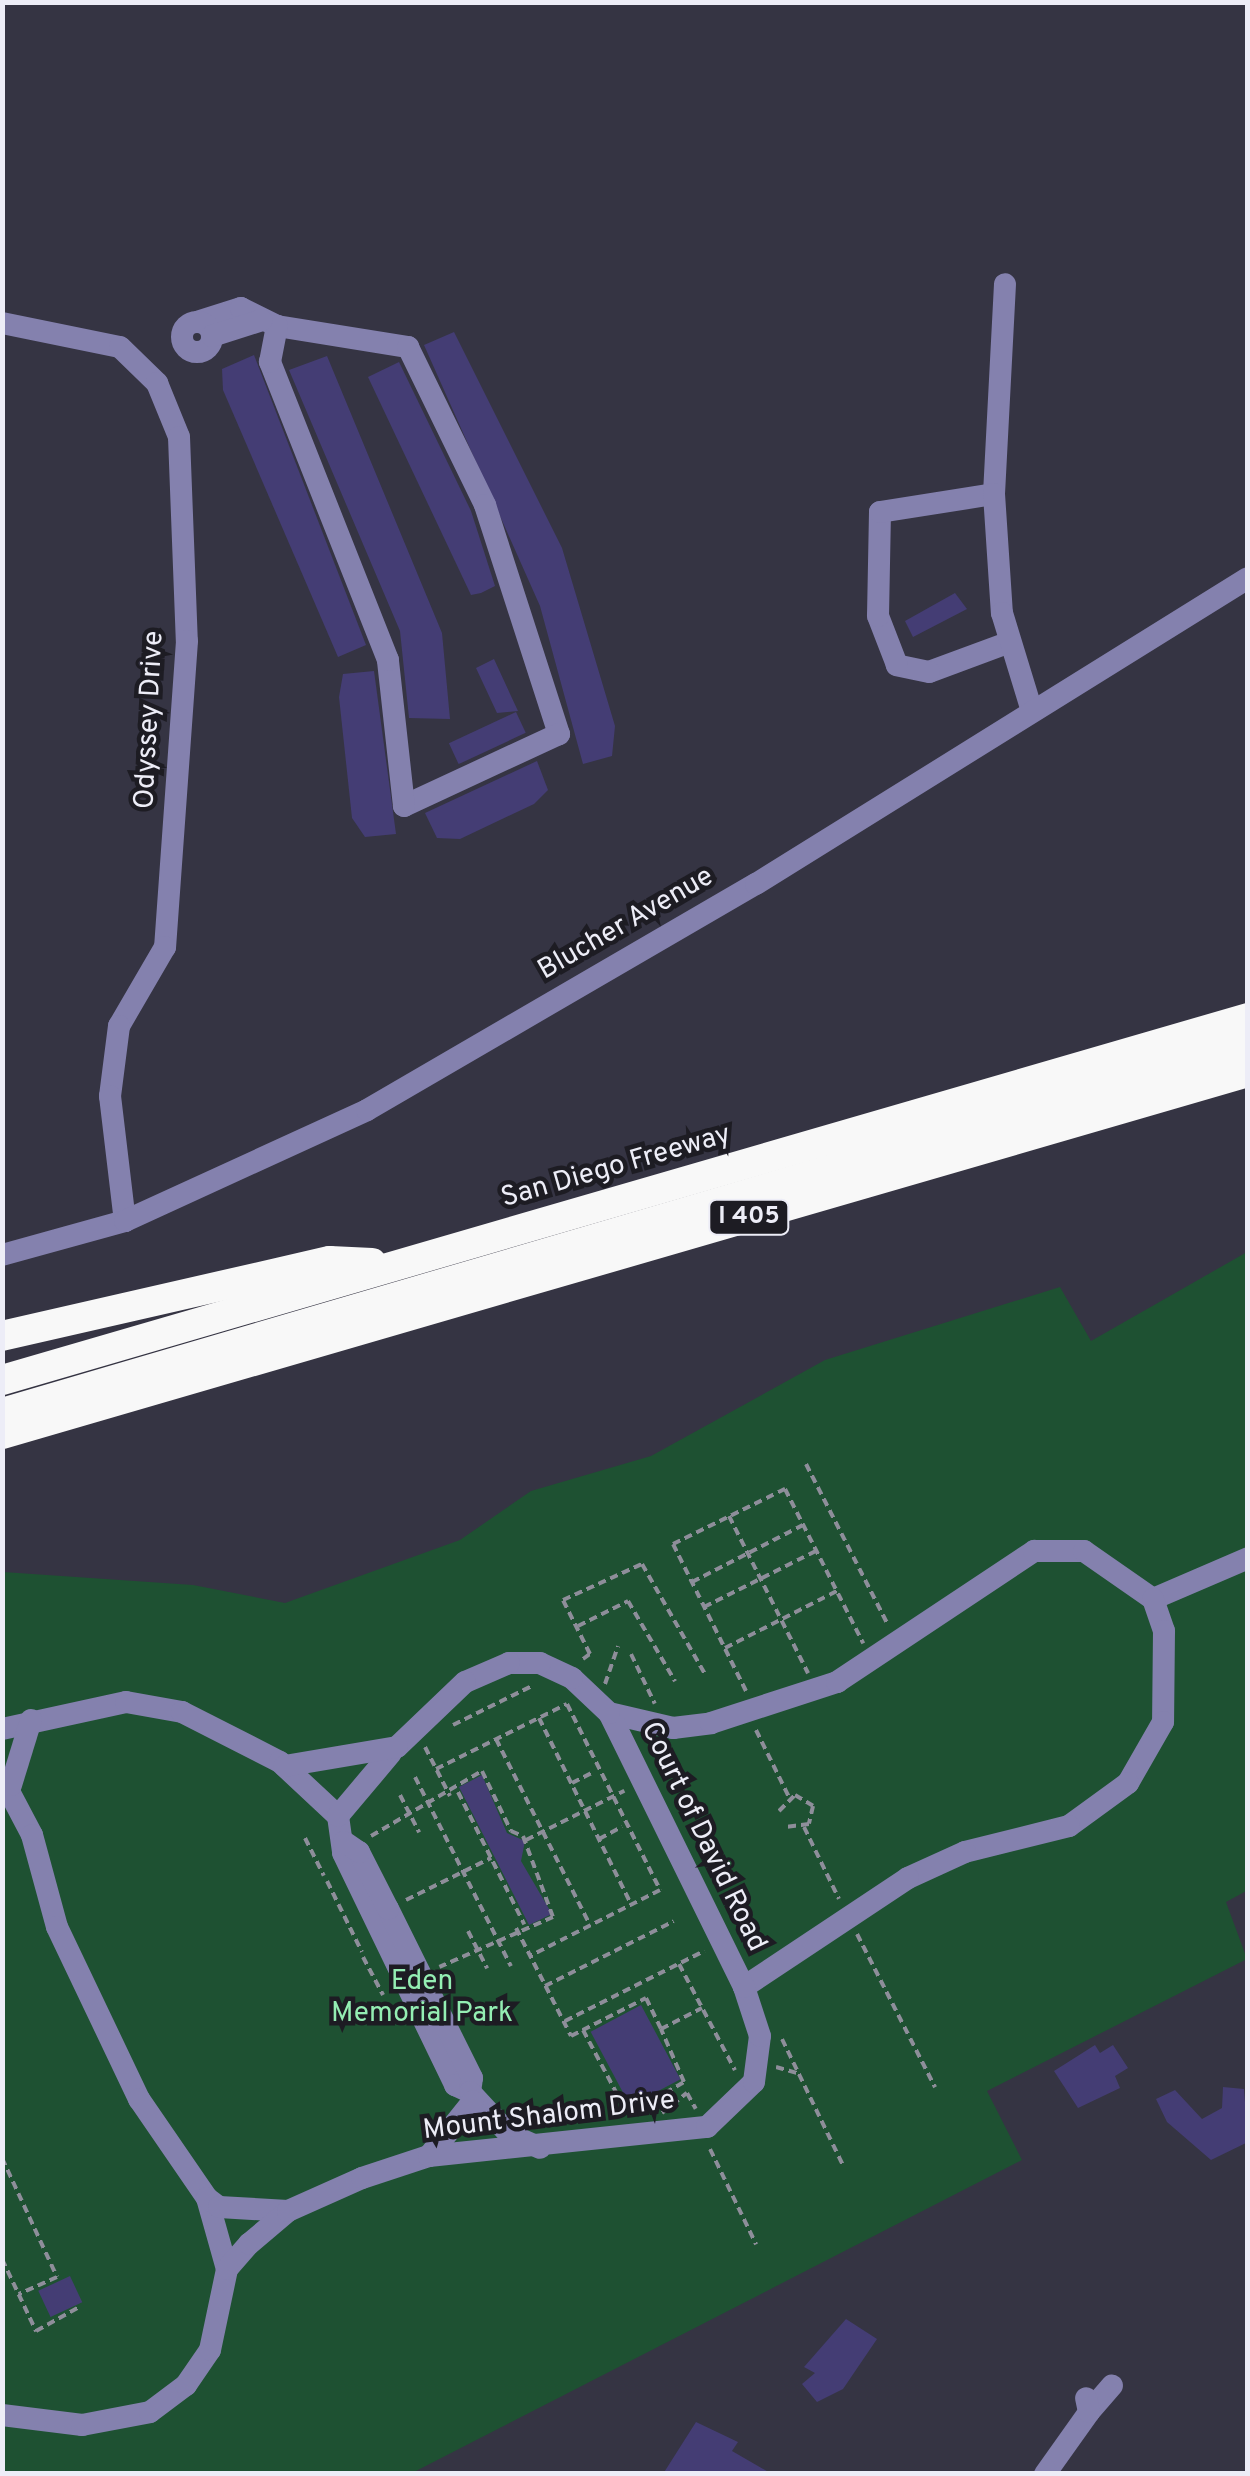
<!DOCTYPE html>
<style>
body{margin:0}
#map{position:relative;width:1250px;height:2476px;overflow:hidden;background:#353443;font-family:Overpass,sans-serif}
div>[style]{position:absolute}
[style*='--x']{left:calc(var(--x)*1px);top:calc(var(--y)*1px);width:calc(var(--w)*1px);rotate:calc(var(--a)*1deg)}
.green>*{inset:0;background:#1e5132}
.building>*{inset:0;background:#443d74;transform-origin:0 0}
.path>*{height:4px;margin-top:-2px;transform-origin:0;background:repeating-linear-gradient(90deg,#8e8e9a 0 8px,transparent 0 13px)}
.minor>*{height:22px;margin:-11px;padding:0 11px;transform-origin:11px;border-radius:11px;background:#8481ae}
.minor>.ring{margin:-11px;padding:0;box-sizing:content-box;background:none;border:22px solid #8481ae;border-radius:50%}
.highway>*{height:30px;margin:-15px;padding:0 15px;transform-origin:15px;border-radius:15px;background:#f8f8f8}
span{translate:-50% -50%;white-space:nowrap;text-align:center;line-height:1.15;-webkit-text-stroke:9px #1d1c23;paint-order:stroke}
.shield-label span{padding:2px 8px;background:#1d1c23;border:2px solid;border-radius:8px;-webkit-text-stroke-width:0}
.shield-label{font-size:25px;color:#ededf7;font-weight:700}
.street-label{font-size:28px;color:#ededf7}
.park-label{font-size:28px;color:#94eeb3}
.frame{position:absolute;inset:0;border:5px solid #ededf7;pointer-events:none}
</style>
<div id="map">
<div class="green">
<div style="clip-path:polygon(1247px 1252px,1248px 1890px,1226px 1902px,1247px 1959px,987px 2091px,1022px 2160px,412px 2473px,3px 2474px,3px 1572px,193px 1585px,285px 1603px,460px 1540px,531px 1491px,651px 1456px,825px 1360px,1060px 1287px,1091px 1341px)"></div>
</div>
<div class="building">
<div style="clip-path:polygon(454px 332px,562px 548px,615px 726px,612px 756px,583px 764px,540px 606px,424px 345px)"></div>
<div style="clip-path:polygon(254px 355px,366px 645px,338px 657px,223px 390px,222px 369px)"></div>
<div style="clip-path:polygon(327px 356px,442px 633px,450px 719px,409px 718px,400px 631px,289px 370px)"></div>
<div style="clip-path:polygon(399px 362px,471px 511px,495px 586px,481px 593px,471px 595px,368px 377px)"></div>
<div style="clip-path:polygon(955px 593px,967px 609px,913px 637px,905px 621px)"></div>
<div style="clip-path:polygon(494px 659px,511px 696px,518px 711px,497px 713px,476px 668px)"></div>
<div style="clip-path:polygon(374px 671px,396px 834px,365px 837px,352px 818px,339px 697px,343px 674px)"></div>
<div style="left:516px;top:712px;width:23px;height:74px;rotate:65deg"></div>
<div style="clip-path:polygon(537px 761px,548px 790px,534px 804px,460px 839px,437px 838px,425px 813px)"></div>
<div style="clip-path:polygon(482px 1775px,507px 1833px,525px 1841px,521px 1861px,552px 1914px,529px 1925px,459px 1787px)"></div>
<div style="left:641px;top:2005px;width:84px;height:57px;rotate:62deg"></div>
<div style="clip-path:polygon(1095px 2045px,1100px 2053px,1113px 2045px,1128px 2068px,1115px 2076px,1120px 2088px,1078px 2108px,1054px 2071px)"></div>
<div style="clip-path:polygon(1223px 2087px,1244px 2089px,1248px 2142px,1211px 2160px,1167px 2122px,1156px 2099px,1175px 2090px,1202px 2119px,1222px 2108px)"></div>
<div style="left:70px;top:2276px;width:29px;height:35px;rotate:65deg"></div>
<div style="clip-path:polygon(846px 2319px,877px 2339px,843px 2389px,817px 2402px,802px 2384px,815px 2373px,804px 2367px)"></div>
<div style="clip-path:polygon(696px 2422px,738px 2442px,732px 2451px,772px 2474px,663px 2474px)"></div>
</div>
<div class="path">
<div style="--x:806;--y:1464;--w:181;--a:63"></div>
<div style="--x:729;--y:1516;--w:176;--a:63.3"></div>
<div style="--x:692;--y:1582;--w:125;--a:-27.2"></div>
<div style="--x:704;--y:1607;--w:125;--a:-26.6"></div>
<div style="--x:578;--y:1626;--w:56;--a:-26.6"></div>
<div style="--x:628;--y:1601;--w:93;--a:59.6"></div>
<div style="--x:725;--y:1648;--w:126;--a:-27"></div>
<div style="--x:631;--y:1654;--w:55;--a:64.4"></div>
<div style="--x:583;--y:1659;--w:9;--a:-36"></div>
<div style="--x:590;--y:1654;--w:60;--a:-116.6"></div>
<div style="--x:563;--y:1600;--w:87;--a:-24.5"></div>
<div style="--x:642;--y:1564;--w:127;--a:60.2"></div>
<div style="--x:605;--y:1684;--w:40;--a:-71.1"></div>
<div style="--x:746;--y:1691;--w:164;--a:-116.4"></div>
<div style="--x:673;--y:1544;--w:125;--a:-26.2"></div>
<div style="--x:785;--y:1489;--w:173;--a:63.1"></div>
<div style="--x:539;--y:1718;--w:208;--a:63.7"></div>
<div style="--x:453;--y:1725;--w:90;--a:-26.3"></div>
<div style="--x:756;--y:1730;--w:75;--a:63.8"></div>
<div style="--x:496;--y:1739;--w:208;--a:63.2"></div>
<div style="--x:425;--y:1747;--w:55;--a:63"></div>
<div style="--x:436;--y:1769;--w:146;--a:-26.4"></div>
<div style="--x:567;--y:1704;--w:208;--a:63.4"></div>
<div style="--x:660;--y:1890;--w:146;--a:153.1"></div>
<div style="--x:415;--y:1777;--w:212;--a:63.1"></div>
<div style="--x:572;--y:1783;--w:25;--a:-27"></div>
<div style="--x:458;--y:1792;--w:148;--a:63.4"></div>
<div style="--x:400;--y:1795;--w:42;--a:62.8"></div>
<div style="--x:779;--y:1811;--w:23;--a:-45"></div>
<div style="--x:795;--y:1795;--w:21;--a:31"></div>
<div style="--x:813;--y:1806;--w:18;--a:103"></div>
<div style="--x:809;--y:1824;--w:24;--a:173"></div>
<div style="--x:804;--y:1827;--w:80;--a:64.1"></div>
<div style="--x:371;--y:1836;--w:129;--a:-30.4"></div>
<div style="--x:482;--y:1771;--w:67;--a:64.2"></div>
<div style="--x:511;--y:1831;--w:13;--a:23"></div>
<div style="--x:523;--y:1836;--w:86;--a:69.7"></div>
<div style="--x:553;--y:1917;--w:124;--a:156.3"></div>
<div style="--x:305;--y:1838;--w:42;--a:63.4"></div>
<div style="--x:599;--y:1839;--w:26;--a:-28"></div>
<div style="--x:526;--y:1840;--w:110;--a:-26.6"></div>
<div style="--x:327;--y:1881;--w:79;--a:63.8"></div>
<div style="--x:406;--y:1900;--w:95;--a:-26.3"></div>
<div style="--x:516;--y:1928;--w:121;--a:63"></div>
<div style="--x:571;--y:2036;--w:84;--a:-26.9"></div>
<div style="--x:646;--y:1998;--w:34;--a:64"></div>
<div style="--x:468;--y:1931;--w:42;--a:62.8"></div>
<div style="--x:857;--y:1934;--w:172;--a:63"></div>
<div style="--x:363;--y:1957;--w:43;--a:62.2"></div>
<div style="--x:679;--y:1964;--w:120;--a:62.2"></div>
<div style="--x:545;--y:1986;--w:144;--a:-26.7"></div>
<div style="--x:565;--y:2021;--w:156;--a:-26.7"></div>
<div style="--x:583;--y:2030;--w:89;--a:62"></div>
<div style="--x:625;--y:2109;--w:43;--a:-21.8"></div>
<div style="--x:782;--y:2039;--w:140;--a:64.2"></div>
<div style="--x:776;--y:2067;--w:25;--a:16"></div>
<div style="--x:669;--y:2102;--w:10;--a:-114"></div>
<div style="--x:665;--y:2093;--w:22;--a:-30"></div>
<div style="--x:684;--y:2082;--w:58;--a:-113.5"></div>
<div style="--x:661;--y:2029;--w:46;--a:-27.1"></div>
<div style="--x:662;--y:2113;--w:32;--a:-39"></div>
<div style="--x:687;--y:2093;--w:18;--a:61"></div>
<div style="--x:710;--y:2149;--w:106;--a:64.2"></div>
<div style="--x:2;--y:2158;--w:131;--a:65.2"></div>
<div style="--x:57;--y:2277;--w:42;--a:155.9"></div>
<div style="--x:2;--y:2259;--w:80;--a:64.7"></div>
<div style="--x:36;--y:2331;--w:51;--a:-29.1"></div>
</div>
<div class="minor">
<div style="--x:200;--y:321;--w:43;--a:-17.6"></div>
<div style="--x:241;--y:308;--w:40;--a:26.6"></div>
<div style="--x:277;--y:326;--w:133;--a:9.1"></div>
<div style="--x:408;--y:347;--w:176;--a:64"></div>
<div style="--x:485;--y:505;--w:241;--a:72.1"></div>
<div style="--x:559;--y:734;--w:171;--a:155.1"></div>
<div style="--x:404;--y:806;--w:147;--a:-96.3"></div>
<div style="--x:388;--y:660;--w:321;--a:-111.6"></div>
<div style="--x:270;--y:362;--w:37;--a:-79"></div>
<div class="ring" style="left:182px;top:322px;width:8px;height:8px"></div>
<div style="--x:2;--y:323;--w:120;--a:11.5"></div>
<div style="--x:120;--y:347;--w:52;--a:44.2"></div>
<div style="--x:157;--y:383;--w:58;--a:67.8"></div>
<div style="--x:179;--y:437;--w:204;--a:87.8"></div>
<div style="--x:187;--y:641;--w:307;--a:94.1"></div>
<div style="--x:165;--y:947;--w:91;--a:120.2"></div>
<div style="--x:119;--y:1026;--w:71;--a:97.3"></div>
<div style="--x:110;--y:1096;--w:126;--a:83.2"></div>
<div style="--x:212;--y:336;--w:52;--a:-17.7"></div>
<div style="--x:994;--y:494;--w:210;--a:-87"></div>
<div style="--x:1010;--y:642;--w:86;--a:159.7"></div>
<div style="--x:929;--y:672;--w:33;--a:-168"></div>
<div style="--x:897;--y:665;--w:53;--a:-111.2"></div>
<div style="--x:878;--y:616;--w:104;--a:-88.9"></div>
<div style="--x:880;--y:512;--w:115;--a:-9"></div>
<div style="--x:994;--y:494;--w:119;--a:86.2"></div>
<div style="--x:1002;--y:613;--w:99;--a:73"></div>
<div style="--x:2;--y:1255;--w:128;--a:-15.5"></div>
<div style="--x:125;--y:1221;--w:266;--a:-24.6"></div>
<div style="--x:367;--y:1110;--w:450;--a:-30.2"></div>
<div style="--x:756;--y:884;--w:579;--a:-31.88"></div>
<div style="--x:1153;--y:1599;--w:103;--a:-23.3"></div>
<div style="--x:609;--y:1713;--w:66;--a:13.2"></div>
<div style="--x:673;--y:1728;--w:38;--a:-7"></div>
<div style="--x:711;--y:1723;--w:133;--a:-18"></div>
<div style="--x:837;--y:1682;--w:237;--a:-33.6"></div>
<div style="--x:1034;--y:1551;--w:50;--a:0"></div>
<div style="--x:1084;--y:1551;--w:84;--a:34.8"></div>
<div style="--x:1153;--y:1599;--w:34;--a:71"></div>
<div style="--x:1164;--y:1631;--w:91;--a:90.6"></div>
<div style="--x:1163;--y:1722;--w:70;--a:119.8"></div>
<div style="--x:1128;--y:1783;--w:73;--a:143.9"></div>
<div style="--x:1069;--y:1826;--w:107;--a:166"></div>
<div style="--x:965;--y:1852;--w:63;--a:155.5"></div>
<div style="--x:908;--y:1878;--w:197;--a:146.4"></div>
<div style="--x:2;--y:1729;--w:127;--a:-12.3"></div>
<div style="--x:126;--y:1702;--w:57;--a:10.1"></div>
<div style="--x:182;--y:1712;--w:110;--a:27"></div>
<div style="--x:280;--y:1762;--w:79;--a:43"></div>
<div style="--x:338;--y:1816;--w:37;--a:82"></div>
<div style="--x:343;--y:1853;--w:258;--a:64.2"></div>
<div style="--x:455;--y:2085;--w:17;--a:25"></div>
<div style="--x:470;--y:2092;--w:14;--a:-82"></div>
<div style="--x:472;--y:2078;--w:189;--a:-116.4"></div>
<div style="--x:388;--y:1909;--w:64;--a:-117"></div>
<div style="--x:359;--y:1852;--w:18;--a:-146"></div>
<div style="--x:2;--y:1778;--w:64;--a:62.2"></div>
<div style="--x:32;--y:1835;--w:95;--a:74.8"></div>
<div style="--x:57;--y:1927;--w:191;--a:64.5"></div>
<div style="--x:139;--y:2099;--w:120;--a:55.5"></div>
<div style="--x:207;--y:2198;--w:74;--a:74.3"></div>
<div style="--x:11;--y:1785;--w:68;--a:-72.9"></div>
<div style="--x:338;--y:1816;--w:82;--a:-49.9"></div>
<div style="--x:470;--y:2092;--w:57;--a:47.1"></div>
<div style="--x:509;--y:2134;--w:34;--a:24"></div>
<div style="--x:429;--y:2156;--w:70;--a:-51.3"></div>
<div style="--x:207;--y:2198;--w:15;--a:37"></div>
<div style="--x:219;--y:2207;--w:69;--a:3.3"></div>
<div style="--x:1089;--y:2412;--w:35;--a:-49"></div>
<div style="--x:2;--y:2415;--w:81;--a:7.1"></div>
<div style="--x:82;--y:2425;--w:69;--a:-10.8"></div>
<div style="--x:150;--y:2412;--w:45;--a:-36.9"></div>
<div style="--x:186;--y:2385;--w:42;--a:-55.6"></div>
<div style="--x:210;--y:2350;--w:83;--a:-78.1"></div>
<div style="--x:227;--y:2269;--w:33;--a:-49"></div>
<div style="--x:249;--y:2244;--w:51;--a:-40.2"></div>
<div style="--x:288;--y:2211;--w:81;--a:-24"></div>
<div style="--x:362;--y:2178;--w:71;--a:-18.2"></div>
<div style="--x:429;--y:2156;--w:280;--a:-6"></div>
<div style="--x:707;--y:2127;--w:65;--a:-43.8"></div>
<div style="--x:754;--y:2082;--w:46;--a:-82.6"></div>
<div style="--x:760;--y:2036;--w:52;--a:-108.1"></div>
<div style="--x:744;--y:1987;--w:305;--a:-116.2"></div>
<div style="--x:609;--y:1713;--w:51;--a:-136.6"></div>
<div style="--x:572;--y:1678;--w:35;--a:-155"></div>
<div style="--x:540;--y:1663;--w:31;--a:180"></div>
<div style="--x:509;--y:1663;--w:48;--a:156.6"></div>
<div style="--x:465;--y:1682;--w:94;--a:136.3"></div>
<div style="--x:397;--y:1747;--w:114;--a:170.4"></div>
<div style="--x:1045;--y:2474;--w:76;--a:-54.6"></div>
<div style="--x:1089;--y:2412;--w:14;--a:-102"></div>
</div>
<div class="highway">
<div style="--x:2;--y:1336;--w:336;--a:-12.9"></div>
<div style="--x:330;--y:1261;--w:42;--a:2.7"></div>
<div style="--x:2;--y:1380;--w:1298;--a:-16.2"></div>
<div style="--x:2;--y:1413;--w:1299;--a:-16.37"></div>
<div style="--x:2;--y:1434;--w:1298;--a:-16.2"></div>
</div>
<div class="shield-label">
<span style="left:749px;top:1217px">I 405</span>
</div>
<div class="street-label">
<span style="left:150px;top:720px;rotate:-87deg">Odyssey Drive</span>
<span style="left:626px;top:924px;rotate:-30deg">Blucher Avenue</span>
<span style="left:616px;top:1167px;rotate:-16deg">San Diego Freeway</span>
<span style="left:703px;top:1837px;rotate:64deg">Court of David Road</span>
<span style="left:549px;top:2116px;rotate:-7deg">Mount Shalom Drive</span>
</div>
<div class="park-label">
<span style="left:422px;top:1998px">Eden<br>Memorial Park</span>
</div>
<div class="frame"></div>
</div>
